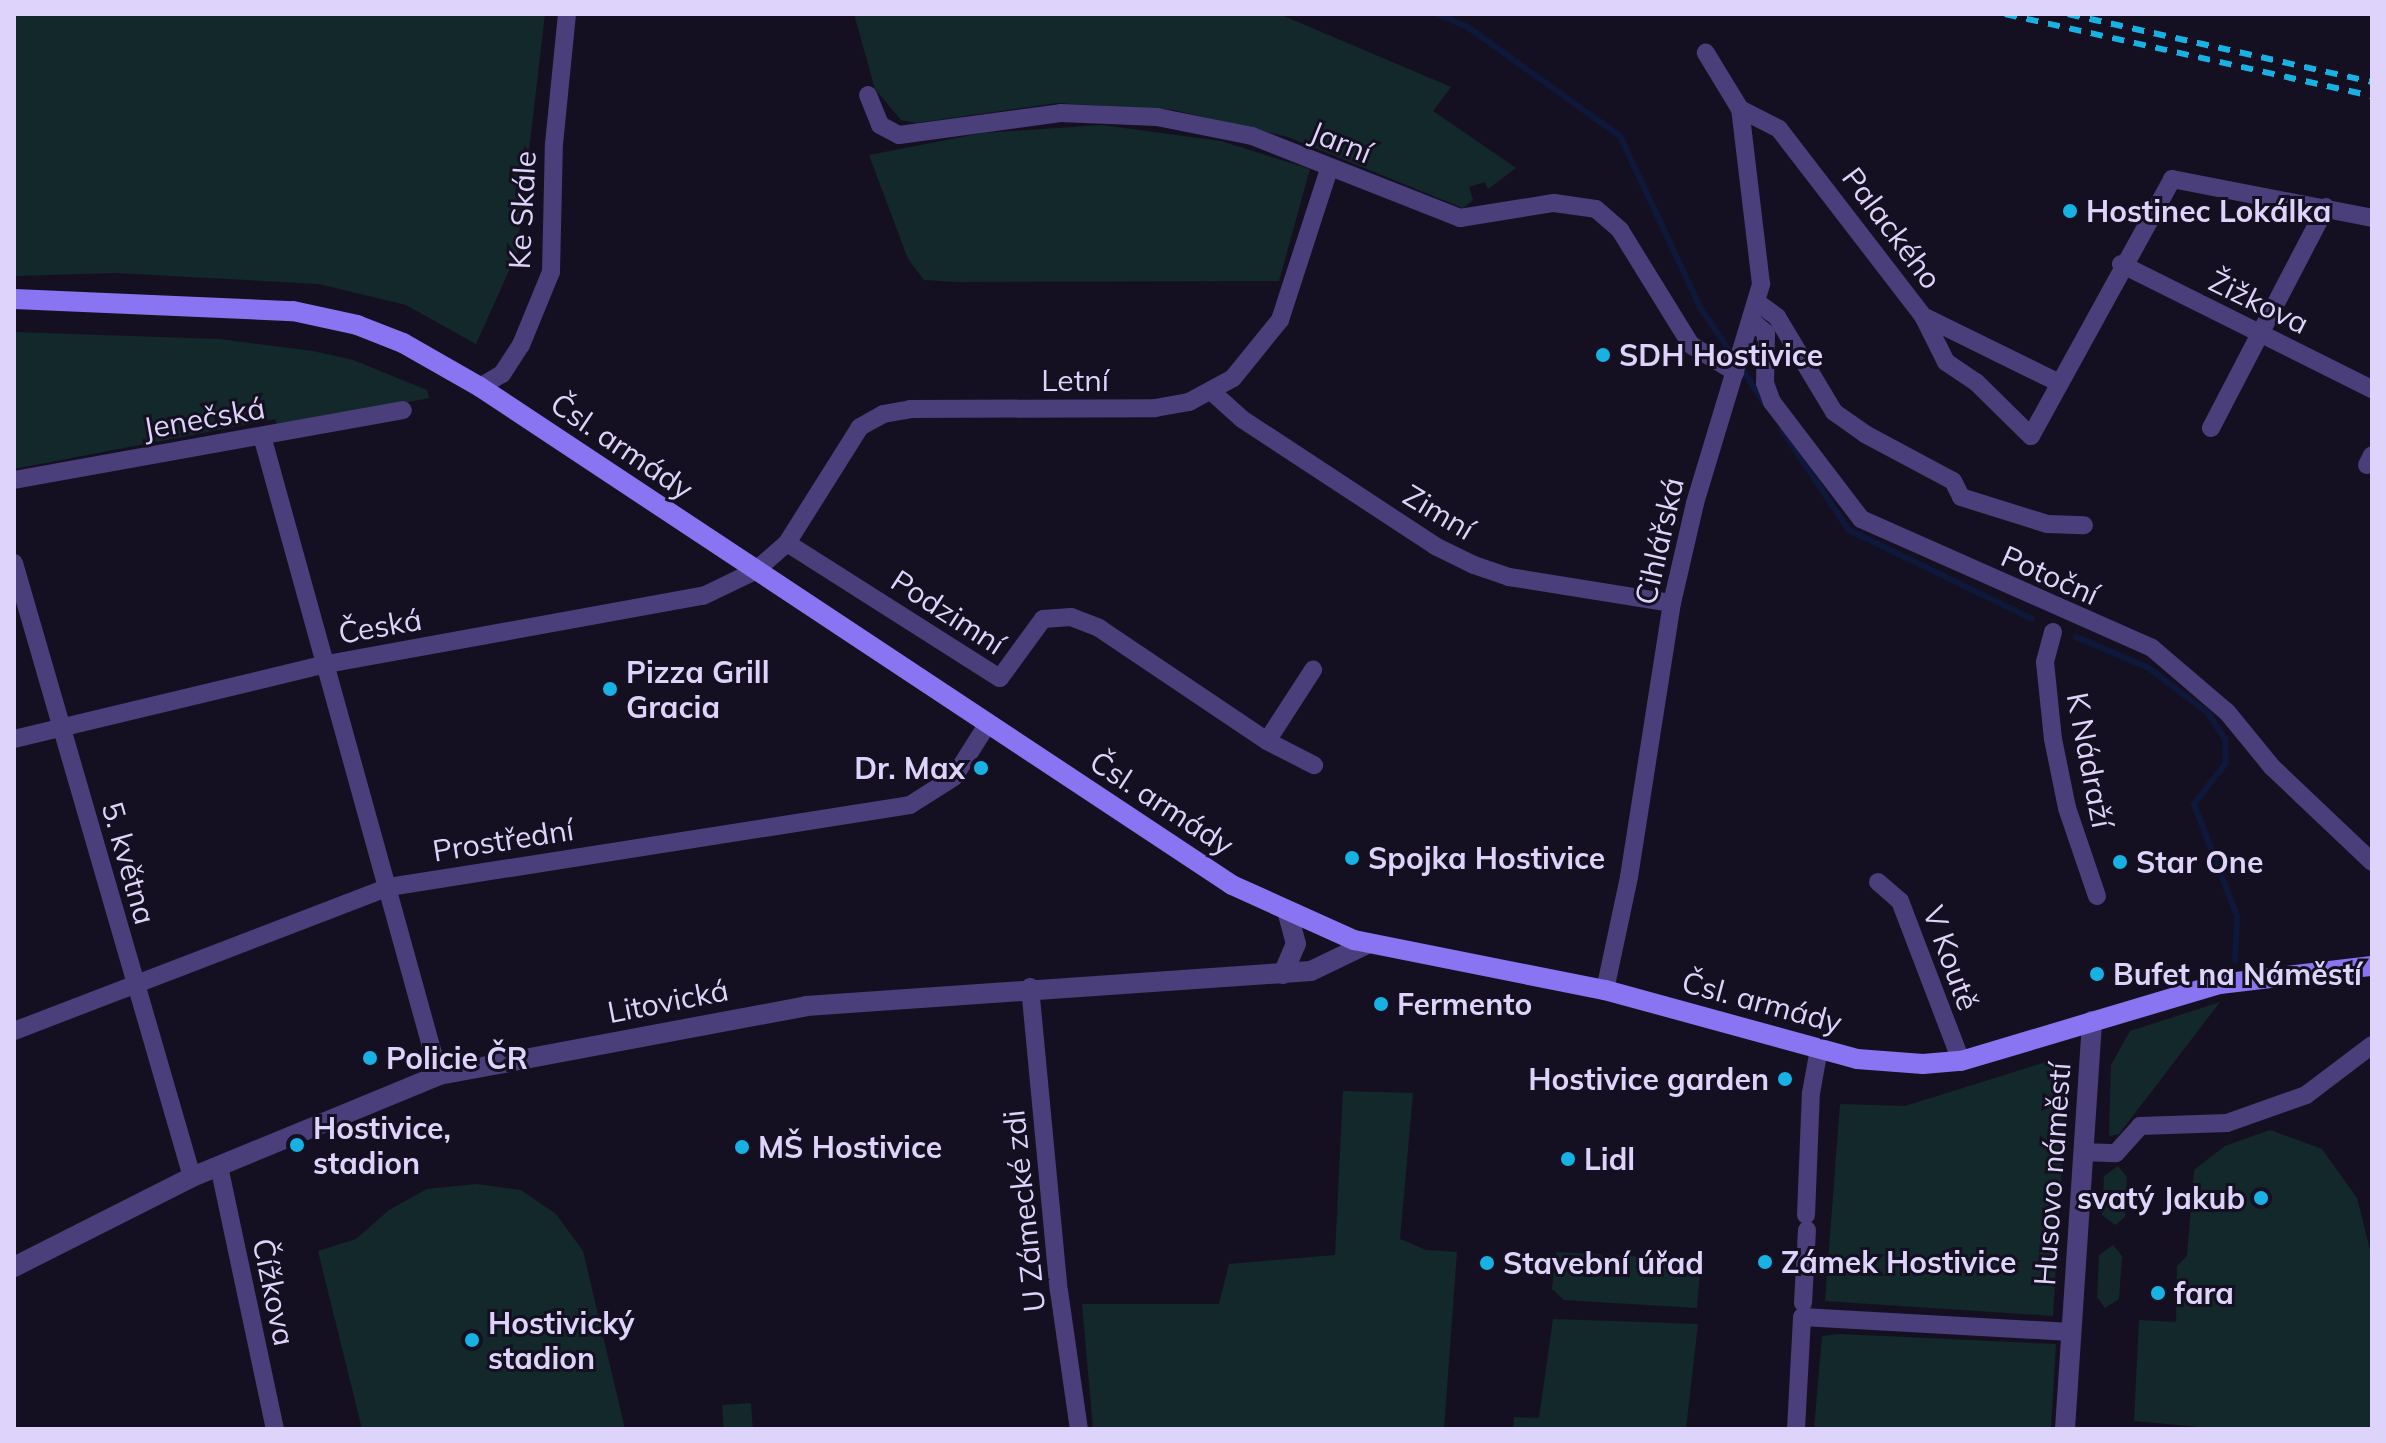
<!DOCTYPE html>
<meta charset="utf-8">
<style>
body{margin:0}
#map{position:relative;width:2386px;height:1443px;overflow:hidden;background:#151021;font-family:Mulish,sans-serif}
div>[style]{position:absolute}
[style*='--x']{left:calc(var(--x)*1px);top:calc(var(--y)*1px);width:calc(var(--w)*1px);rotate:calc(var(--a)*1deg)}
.green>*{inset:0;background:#13282a;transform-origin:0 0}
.stream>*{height:6px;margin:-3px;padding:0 3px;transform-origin:3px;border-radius:3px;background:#0e183b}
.minor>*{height:18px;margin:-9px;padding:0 9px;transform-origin:9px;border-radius:9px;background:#4a3f7b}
.tertiary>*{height:20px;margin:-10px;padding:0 10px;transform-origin:10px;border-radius:10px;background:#4a3f7b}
.secondary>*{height:20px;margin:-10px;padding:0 10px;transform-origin:10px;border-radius:10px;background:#8974f1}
.rail>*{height:6px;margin-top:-3px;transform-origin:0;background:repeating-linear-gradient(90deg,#17b2e3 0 12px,transparent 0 22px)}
.dots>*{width:22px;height:22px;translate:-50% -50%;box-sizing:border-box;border:4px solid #151021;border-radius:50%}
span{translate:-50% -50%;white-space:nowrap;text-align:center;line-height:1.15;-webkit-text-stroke:6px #151021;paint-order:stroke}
.street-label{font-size:30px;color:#ded4fb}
.poi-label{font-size:30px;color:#ded4fb;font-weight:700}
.left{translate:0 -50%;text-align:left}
.right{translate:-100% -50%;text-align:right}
.frame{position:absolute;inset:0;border:16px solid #ded4fb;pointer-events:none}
</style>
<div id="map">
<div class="green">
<div style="clip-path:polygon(14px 14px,545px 14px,517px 253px,476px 344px,406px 305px,319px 284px,116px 273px,14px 276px)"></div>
<div style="clip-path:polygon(854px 14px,1279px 14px,1451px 87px,1433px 111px,1516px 168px,1488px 189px,1485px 182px,1469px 187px,1473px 200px,1463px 208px,1288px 137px,1174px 110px,1057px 103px,916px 123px,901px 120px,875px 89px)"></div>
<div style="clip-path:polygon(1102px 125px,1221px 141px,1310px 169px,1279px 281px,957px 282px,924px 280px,908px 259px,869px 155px,982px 133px)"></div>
<div style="clip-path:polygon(14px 332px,219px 339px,313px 351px,353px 360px,427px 390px,429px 398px,278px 428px,275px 419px,14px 469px)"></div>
<div style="clip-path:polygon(2220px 1002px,2119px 1134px,2109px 1136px,2111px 1065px,2130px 1031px)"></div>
<div style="clip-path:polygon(2046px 1062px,2067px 1077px,2053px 1316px,1825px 1301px,1840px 1104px,1905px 1106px)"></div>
<div style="clip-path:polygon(1343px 1091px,1413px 1093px,1400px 1239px,1426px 1250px,1457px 1252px,1444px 1429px,1093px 1429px,1082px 1304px,1219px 1304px,1229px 1264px,1335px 1255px)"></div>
<div style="clip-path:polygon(2270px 1130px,2322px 1149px,2357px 1198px,2372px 1258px,2372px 1429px,2221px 1429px,2134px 1421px,2139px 1320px,2176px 1322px,2177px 1266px,2187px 1256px,2194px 1170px,2225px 1146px)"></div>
<div style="clip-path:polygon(2118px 1166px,2127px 1177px,2125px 1217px,2115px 1225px,2102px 1215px,2104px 1176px)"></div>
<div style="clip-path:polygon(476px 1184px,521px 1190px,556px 1214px,583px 1251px,625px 1429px,362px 1429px,318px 1251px,356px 1239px,389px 1210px,427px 1189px)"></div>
<div style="clip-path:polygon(2113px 1245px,2122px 1256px,2119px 1299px,2105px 1308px,2097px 1297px,2099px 1255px)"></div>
<div style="clip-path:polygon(1556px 1252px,1701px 1260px,1697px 1308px,1564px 1300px,1552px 1289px)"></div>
<div style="clip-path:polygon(1553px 1319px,1698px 1324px,1686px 1429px,1513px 1429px,1514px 1417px,1539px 1418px)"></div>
<div style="clip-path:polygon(1840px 1334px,2056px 1344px,2051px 1429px,1814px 1429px,1822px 1336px)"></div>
<div style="left:751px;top:1403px;width:26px;height:29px;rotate:86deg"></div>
</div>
<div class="stream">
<div style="--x:1438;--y:14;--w:34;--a:24"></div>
<div style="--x:1469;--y:28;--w:186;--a:35.6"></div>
<div style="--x:1620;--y:136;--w:189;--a:64.9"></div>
<div style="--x:1700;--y:307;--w:60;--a:55.8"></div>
<div style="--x:1740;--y:366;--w:45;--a:56.7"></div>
<div style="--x:1782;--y:430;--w:120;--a:56.2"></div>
<div style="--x:1849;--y:530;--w:203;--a:25.9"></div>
<div style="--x:2076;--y:637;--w:79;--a:23"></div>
<div style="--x:2149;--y:668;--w:74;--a:37.3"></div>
<div style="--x:2208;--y:713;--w:31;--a:57"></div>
<div style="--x:2225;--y:739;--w:24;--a:88"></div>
<div style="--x:2226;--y:763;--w:52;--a:128"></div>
<div style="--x:2194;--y:804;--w:120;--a:69"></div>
<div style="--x:2237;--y:916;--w:45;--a:92.5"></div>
</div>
<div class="minor">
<div style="--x:868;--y:95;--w:32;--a:68"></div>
<div style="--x:880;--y:125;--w:21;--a:28"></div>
<div style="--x:899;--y:135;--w:163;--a:-7.7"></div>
<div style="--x:1061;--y:113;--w:96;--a:2.4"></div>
<div style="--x:1157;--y:117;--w:97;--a:11.3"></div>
<div style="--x:1252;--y:136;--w:224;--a:21.5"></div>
<div style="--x:1460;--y:218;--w:95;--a:-9.1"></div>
<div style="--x:1554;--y:203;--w:42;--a:8.1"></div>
<div style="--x:1596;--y:209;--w:32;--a:41"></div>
<div style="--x:1620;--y:230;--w:135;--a:58.3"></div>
<div style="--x:1691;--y:345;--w:52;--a:31.5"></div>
<div style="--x:1740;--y:109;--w:44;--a:27.1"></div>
<div style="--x:1779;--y:129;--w:236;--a:52.4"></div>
<div style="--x:1923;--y:316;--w:149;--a:26.2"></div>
<div style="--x:2121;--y:264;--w:280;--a:26.5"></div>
<div style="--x:1758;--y:303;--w:24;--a:36"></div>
<div style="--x:1777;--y:317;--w:111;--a:59"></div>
<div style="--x:1834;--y:412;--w:38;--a:35"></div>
<div style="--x:1865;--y:434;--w:100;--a:28.1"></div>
<div style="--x:1953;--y:481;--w:18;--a:63"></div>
<div style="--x:1961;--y:497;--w:90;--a:17.4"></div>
<div style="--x:2047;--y:524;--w:37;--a:2"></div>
<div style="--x:1923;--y:316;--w:51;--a:63.4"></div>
<div style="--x:1946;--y:362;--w:36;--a:34"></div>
<div style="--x:1976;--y:382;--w:77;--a:44.5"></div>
<div style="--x:2031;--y:436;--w:293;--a:-61.2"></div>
<div style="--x:2172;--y:179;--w:204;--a:11"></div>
<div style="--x:1752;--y:321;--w:18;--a:41"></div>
<div style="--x:1766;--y:333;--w:50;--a:91.1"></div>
<div style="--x:1765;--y:383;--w:20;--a:70"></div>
<div style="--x:1772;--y:402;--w:147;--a:52.7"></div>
<div style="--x:1861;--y:519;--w:318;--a:23.9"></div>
<div style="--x:2152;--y:648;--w:99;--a:40.5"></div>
<div style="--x:2227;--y:712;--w:71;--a:50.7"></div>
<div style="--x:2272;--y:767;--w:138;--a:43.5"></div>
<div style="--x:480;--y:387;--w:26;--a:-31"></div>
<div style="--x:502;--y:374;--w:35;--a:-57"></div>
<div style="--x:521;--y:345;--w:79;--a:-67.7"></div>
<div style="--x:551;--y:272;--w:128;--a:-88.7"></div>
<div style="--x:554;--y:144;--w:131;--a:-84.3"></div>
<div style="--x:1211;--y:391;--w:42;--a:42.1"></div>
<div style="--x:1242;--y:419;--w:231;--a:33.3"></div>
<div style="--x:1435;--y:546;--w:43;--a:26"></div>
<div style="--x:1474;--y:565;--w:37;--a:19"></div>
<div style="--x:1509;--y:577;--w:165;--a:9.1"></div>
<div style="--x:2211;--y:428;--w:249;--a:-62.5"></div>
<div style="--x:262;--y:436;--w:663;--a:74.52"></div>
<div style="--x:2367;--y:465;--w:11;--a:-63"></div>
<div style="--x:14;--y:480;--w:395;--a:-10.2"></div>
<div style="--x:787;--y:543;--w:252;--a:32.4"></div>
<div style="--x:1000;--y:678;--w:73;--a:-53.9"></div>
<div style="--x:1043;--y:619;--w:28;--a:-4"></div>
<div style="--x:1071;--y:617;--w:30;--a:21"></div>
<div style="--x:1099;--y:628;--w:202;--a:33.9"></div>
<div style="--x:1267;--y:741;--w:85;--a:-57.1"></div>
<div style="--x:14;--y:563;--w:639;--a:73.83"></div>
<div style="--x:2053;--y:632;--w:31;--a:105"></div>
<div style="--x:2045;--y:662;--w:77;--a:84.1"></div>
<div style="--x:2053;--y:739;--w:70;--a:78.5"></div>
<div style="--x:2067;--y:808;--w:93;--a:71.2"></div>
<div style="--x:14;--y:739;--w:322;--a:-13.5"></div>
<div style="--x:327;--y:664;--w:382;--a:-10.3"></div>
<div style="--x:703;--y:596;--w:58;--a:-25.7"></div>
<div style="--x:755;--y:571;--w:43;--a:-41.2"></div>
<div style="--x:787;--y:543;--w:137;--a:-57.8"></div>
<div style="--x:860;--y:427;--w:26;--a:-29"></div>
<div style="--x:883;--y:414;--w:27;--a:-10"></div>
<div style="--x:910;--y:409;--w:245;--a:-0.2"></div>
<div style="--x:1155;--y:408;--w:35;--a:-10"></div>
<div style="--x:1189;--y:402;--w:50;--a:-28.6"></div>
<div style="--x:1233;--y:378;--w:75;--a:-51"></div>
<div style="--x:1280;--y:320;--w:159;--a:-72"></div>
<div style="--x:1267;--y:741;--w:53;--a:27.1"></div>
<div style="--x:1878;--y:882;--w:29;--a:41"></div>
<div style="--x:1900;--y:901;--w:171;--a:69.1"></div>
<div style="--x:1030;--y:987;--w:305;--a:84.6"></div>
<div style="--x:1059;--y:1291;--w:139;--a:81.8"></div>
<div style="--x:1605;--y:990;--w:116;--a:-78"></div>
<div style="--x:1629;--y:877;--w:277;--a:-81.1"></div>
<div style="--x:1672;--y:603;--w:103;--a:-77"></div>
<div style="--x:1695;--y:503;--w:229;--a:-73.2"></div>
<div style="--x:1761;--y:284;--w:176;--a:-96.8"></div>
<div style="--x:1740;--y:109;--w:66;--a:-121.3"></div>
<div style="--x:14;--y:1031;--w:402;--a:-21"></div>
<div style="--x:389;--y:887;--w:527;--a:-8.94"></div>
<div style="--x:910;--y:805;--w:52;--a:-32.5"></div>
<div style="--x:954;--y:777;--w:62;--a:-57.6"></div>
<div style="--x:2083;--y:1152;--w:33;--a:2"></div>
<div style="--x:2116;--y:1153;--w:36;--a:-48"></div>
<div style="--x:2140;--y:1126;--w:87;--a:-2"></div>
<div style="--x:2227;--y:1123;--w:84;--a:-19.5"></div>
<div style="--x:2306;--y:1095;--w:83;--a:-37.1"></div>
<div style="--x:219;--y:1166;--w:269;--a:78"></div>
<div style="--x:1806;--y:1215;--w:122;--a:-87.7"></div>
<div style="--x:1811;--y:1093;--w:45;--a:-79.7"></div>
<div style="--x:1803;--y:1303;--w:73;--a:-86.9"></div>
<div style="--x:1796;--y:1429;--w:112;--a:-86.9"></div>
<div style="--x:1802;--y:1317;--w:269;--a:3.2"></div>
</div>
<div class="tertiary">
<div style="--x:1283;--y:974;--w:33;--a:-67"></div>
<div style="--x:1296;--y:944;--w:31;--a:-105"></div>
<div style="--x:14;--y:1267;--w:199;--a:-26.8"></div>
<div style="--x:192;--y:1177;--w:267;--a:-22.4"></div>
<div style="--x:439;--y:1075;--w:373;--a:-10.6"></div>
<div style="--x:806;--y:1006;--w:506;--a:-3.96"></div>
<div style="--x:1311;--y:971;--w:64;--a:-25.8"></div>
<div style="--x:2065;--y:1429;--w:409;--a:-86.2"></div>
</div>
<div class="secondary">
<div style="--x:14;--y:299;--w:279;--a:2.5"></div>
<div style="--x:293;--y:311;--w:66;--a:12.3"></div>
<div style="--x:357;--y:325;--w:49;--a:21.4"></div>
<div style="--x:403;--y:343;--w:89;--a:29.7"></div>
<div style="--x:480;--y:387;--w:902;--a:33.51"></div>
<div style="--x:1232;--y:885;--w:134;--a:24.3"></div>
<div style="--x:1354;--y:940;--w:256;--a:11.3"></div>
<div style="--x:1605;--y:990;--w:261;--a:15.3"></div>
<div style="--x:1857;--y:1059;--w:66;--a:4.3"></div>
<div style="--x:1923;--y:1064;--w:38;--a:-5"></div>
<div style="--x:1961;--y:1061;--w:270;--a:-16.6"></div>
<div style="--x:2220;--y:984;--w:153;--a:-6.8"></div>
</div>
<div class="rail">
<div style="--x:2005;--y:14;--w:376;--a:12.6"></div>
<div style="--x:2068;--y:14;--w:312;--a:12.6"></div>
</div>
<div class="dots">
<div style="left:2070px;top:211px;background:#17b2e3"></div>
<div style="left:1603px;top:355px;background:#17b2e3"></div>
<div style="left:610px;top:689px;background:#17b2e3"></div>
<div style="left:981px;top:768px;background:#17b2e3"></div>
<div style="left:1352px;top:858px;background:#17b2e3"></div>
<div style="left:2120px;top:862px;background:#17b2e3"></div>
<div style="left:2097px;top:974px;background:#17b2e3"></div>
<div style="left:1381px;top:1004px;background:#17b2e3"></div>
<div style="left:370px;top:1058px;background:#17b2e3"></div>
<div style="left:1785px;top:1079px;background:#17b2e3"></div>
<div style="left:297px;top:1145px;background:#17b2e3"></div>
<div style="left:742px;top:1147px;background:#17b2e3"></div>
<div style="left:1568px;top:1159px;background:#17b2e3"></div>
<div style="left:2261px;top:1198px;background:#17b2e3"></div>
<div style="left:1765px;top:1262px;background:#17b2e3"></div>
<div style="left:1487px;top:1263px;background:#17b2e3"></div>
<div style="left:2158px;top:1293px;background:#17b2e3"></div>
<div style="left:472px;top:1340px;background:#17b2e3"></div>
</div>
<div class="street-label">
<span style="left:1341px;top:142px;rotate:22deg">Jarní</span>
<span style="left:522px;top:210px;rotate:-87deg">Ke Skále</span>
<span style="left:1892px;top:228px;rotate:53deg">Palackého</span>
<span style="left:2259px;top:302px;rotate:26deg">Žižkova</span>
<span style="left:1075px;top:380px">Letní</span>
<span style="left:204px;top:418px;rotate:-10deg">Jenečská</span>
<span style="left:622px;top:446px;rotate:34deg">Čsl. armády</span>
<span style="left:1439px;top:512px;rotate:31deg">Zimní</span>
<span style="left:1659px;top:541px;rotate:-77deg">Cihlářská</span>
<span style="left:2050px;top:575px;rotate:24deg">Potoční</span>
<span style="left:948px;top:612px;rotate:33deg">Podzimní</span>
<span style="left:380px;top:626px;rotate:-10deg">Česká</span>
<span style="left:2090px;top:760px;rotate:79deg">K Nádraží</span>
<span style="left:1162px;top:803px;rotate:33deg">Čsl. armády</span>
<span style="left:503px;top:840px;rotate:-9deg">Prostřední</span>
<span style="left:129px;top:863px;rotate:74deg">5. května</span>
<span style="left:1951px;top:958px;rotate:70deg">V Koutě</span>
<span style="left:668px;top:1001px;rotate:-11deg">Litovická</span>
<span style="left:1762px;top:1002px;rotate:15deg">Čsl. armády</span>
<span style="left:2052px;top:1174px;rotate:-86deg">Husovo náměstí</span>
<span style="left:1024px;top:1211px;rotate:-96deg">U Zámecké zdi</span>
<span style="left:274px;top:1292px;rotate:78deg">Čížkova</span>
</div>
<div class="poi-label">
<span class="left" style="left:2086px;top:211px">Hostinec Lokálka</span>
<span class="left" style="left:1619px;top:355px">SDH Hostivice</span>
<span class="left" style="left:626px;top:689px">Pizza Grill<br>Gracia</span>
<span class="right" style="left:965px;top:768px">Dr. Max</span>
<span class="left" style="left:1368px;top:858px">Spojka Hostivice</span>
<span class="left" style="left:2136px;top:862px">Star One</span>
<span class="left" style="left:2113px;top:974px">Bufet na Náměstí</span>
<span class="left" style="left:1397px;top:1004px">Fermento</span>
<span class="left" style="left:386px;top:1058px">Policie ČR</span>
<span class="right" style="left:1769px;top:1079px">Hostivice garden</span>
<span class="left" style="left:313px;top:1145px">Hostivice,<br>stadion</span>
<span class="left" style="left:758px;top:1147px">MŠ Hostivice</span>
<span class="left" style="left:1584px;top:1159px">Lidl</span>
<span class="right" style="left:2245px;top:1198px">svatý Jakub</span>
<span class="left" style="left:1781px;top:1262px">Zámek Hostivice</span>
<span class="left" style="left:1503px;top:1263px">Stavební úřad</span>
<span class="left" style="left:2174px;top:1293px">fara</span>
<span class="left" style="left:488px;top:1340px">Hostivický<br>stadion</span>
</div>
<div class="frame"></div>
</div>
